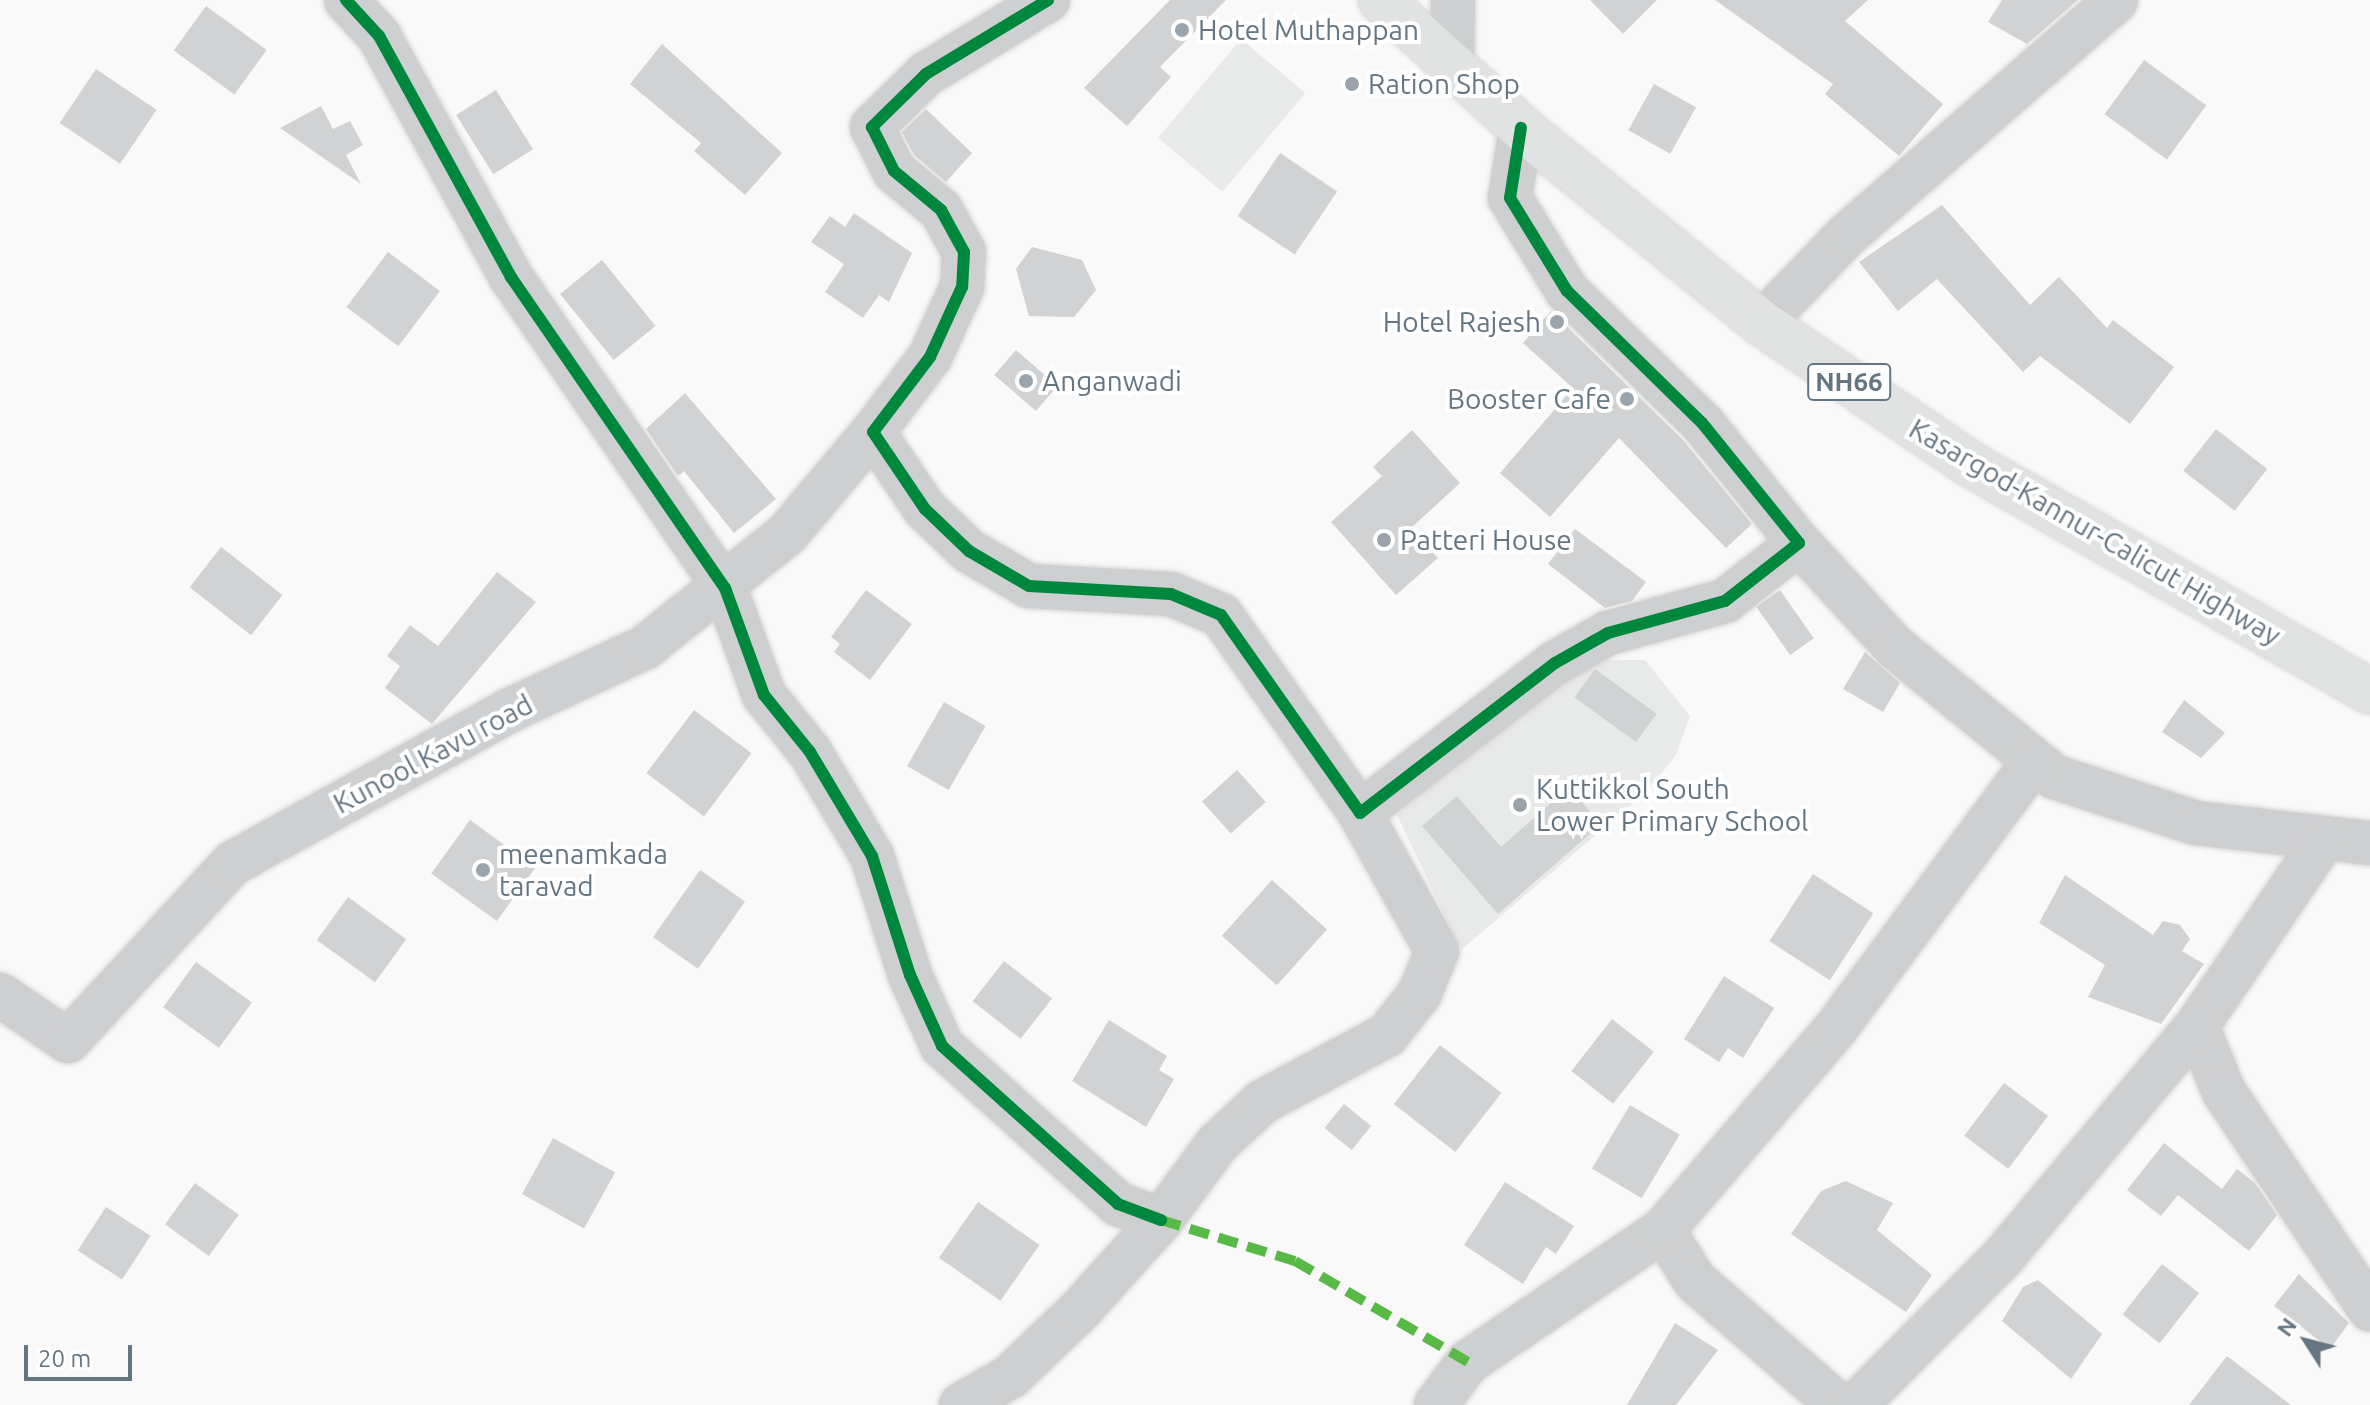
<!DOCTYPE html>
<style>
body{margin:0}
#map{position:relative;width:2370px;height:1405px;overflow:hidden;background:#f9f9f9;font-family:Ubuntu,sans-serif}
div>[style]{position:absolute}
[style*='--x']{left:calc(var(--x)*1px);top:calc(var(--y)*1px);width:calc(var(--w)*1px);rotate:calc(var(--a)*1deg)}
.built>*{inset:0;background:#e8e9e9;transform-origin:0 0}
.building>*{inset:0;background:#d0d2d3;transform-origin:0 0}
.roads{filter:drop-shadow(0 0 2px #d5d6d6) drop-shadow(0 0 2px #d5d6d6)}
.minor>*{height:44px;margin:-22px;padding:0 22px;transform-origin:22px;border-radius:22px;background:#cecfd0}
.highway>*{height:44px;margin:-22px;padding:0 22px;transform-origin:22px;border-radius:22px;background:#e1e2e2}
.quiet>*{height:10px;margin-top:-5px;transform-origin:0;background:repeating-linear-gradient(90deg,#58b947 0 20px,transparent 0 30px)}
.cycleway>*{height:12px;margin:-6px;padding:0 6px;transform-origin:6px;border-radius:6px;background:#00873e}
.dots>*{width:22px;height:22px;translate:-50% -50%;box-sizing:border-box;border:4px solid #fff;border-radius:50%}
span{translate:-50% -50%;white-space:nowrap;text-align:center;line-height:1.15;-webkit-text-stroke:8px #fff;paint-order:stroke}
.shield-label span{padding:2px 6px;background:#fff;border:2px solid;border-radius:6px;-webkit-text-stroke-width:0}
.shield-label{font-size:26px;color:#657683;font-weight:700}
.poi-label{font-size:28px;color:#657683}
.left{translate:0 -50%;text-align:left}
.right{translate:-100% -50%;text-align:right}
.street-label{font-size:28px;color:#657683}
.north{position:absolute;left:2266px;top:1301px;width:80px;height:80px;-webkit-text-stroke:6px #fff;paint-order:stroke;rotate:306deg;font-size:22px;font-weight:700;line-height:32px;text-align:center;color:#657683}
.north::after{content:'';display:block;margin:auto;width:28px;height:36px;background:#657683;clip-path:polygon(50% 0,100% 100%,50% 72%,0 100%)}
.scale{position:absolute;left:24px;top:1345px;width:108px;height:36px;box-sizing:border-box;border:4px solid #657683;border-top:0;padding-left:10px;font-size:24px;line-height:28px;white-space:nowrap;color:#657683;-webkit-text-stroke:6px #fff;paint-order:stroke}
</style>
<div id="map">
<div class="built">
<div style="left:1241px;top:39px;width:84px;height:129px;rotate:40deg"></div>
<div style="clip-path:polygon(1608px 660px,1645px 660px,1690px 716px,1676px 755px,1644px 794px,1461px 950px,1397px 815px,1551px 682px)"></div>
</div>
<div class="building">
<div style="clip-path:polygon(1170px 0,1226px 0,1160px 67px,1171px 77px,1127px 126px,1084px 88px)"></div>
<div style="clip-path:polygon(1590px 0,1657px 0,1623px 34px)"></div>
<div style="clip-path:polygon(1715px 0,1868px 0,1845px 21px,1943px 104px,1899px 156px,1825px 94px,1833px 84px)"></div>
<div style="clip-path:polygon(2002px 0,2078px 0,2027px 44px,1988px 22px)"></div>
<div style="left:206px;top:6px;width:75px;height:55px;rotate:36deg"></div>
<div style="clip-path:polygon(662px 44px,782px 153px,745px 195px,694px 151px,701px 143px,630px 84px)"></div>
<div style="left:2144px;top:60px;width:77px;height:67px;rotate:36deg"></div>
<div style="left:96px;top:69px;width:73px;height:65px;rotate:34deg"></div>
<div style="left:1654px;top:84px;width:48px;height:53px;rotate:29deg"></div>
<div style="left:496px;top:90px;width:70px;height:47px;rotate:58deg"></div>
<div style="clip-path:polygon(321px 106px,333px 129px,350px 121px,363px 145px,346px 155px,361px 184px,280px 128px)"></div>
<div style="clip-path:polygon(926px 109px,972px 153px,946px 182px,914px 155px,902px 132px)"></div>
<div style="left:1280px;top:153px;width:69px;height:76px;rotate:34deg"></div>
<div style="clip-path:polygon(1942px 205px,2030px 305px,2059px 277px,2107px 328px,2113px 320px,2174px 367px,2130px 424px,2040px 356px,2023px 372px,1937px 279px,1898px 311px,1859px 262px)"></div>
<div style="clip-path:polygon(854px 213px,912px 253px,889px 302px,879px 295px,863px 318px,825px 292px,844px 264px,811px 242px,830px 216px,845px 227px)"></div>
<div style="clip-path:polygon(1032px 247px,1082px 260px,1096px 290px,1074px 317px,1029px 316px,1016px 269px)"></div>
<div style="left:388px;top:252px;width:65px;height:69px;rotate:37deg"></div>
<div style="left:602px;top:260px;width:85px;height:54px;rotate:51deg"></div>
<div style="clip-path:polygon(1551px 311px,1683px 440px,1752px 524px,1726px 548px,1619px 438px,1550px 517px,1500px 473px,1573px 388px,1523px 343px)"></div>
<div style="left:1016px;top:350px;width:55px;height:33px;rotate:41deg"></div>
<div style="clip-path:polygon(685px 393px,776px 499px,734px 533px,684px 471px,678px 476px,646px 429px)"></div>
<div style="left:2216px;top:429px;width:65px;height:53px;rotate:38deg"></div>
<div style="clip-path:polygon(1412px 430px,1460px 483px,1411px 528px,1438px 558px,1396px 595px,1331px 522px,1382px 476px,1373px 467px)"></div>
<div style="clip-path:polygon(1575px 529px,1646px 582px,1632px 601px,1605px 608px,1548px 564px)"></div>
<div style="left:221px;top:547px;width:78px;height:51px;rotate:38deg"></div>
<div style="clip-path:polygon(497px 572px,536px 602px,432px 724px,385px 688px,400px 666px,387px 656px,410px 625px,438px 646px)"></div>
<div style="clip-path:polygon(866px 590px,912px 624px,870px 680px,834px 652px,840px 644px,831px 637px)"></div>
<div style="left:1780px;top:590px;width:59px;height:29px;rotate:55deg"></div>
<div style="clip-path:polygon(1865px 652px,1900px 683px,1883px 712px,1843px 689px)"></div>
<div style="left:1595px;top:669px;width:76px;height:35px;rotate:36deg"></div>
<div style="clip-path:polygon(2184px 700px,2225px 733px,2201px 758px,2162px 732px)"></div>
<div style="left:944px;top:702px;width:48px;height:74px;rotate:30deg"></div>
<div style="left:694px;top:710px;width:72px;height:79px;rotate:37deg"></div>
<div style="left:1237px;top:770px;width:43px;height:47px;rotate:48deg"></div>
<div style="clip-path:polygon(1569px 787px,1601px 824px,1498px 914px,1422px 826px,1457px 796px,1501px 847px)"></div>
<div style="left:470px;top:820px;width:81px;height:66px;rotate:36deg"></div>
<div style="left:700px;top:870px;width:55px;height:82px;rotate:35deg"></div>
<div style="left:1813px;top:874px;width:72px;height:80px;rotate:33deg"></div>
<div style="clip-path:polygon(2065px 875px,2153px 935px,2163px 921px,2180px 925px,2190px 939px,2182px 951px,2204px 964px,2161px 1024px,2088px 997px,2105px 965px,2039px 923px)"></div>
<div style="left:1272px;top:880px;width:74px;height:75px;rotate:42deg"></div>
<div style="left:348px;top:897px;width:72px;height:53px;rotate:36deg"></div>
<div style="left:1004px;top:961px;width:61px;height:51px;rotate:38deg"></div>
<div style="left:196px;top:962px;width:69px;height:56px;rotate:36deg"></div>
<div style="clip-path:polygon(1724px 976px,1774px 1008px,1743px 1058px,1728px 1048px,1719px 1062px,1684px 1039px)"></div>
<div style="left:1612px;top:1019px;width:53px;height:66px;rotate:38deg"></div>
<div style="clip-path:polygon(1109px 1020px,1167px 1056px,1159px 1070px,1174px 1079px,1146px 1127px,1072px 1081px)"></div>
<div style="left:1440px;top:1045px;width:78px;height:75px;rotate:38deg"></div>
<div style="left:2004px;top:1083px;width:55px;height:66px;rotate:37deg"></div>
<div style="left:1344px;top:1104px;width:35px;height:31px;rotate:39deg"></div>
<div style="left:1630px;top:1105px;width:58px;height:74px;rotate:31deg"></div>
<div style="left:553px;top:1138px;width:71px;height:64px;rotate:29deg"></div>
<div style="clip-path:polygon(2164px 1143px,2222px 1189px,2237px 1169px,2255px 1183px,2277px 1215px,2249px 1251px,2178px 1195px,2161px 1216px,2127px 1190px)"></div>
<div style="clip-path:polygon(1846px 1181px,1893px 1203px,1877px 1230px,1932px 1275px,1906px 1312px,1791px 1234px,1821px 1191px)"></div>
<div style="clip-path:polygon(1505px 1182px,1574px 1226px,1556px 1254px,1546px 1247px,1523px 1284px,1464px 1245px)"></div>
<div style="left:195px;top:1183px;width:54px;height:51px;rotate:36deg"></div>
<div style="left:978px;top:1202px;width:75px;height:68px;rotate:35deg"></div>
<div style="left:106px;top:1207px;width:53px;height:52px;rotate:33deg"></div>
<div style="left:2162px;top:1264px;width:47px;height:64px;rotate:38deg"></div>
<div style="clip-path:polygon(2299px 1274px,2349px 1323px,2330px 1349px,2274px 1306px)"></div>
<div style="clip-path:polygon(2038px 1280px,2102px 1334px,2071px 1379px,2002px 1321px,2023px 1287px)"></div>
<div style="clip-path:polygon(1675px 1323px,1718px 1350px,1676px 1405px,1627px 1405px)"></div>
<div style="clip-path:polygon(2227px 1356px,2291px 1405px,2189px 1405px)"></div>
</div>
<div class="roads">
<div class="minor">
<div style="--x:346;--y:0;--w:49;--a:47.5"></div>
<div style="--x:379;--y:36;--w:275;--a:61.3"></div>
<div style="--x:511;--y:277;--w:378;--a:55.5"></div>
<div style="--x:725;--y:588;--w:114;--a:70"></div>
<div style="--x:764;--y:695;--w:73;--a:51.1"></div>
<div style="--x:810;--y:752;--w:121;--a:59.2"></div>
<div style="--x:872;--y:856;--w:125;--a:72.3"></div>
<div style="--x:910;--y:975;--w:78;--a:65.7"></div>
<div style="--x:942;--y:1046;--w:237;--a:41.9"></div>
<div style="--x:1118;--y:1204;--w:46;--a:20.4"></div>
<div style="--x:1048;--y:0;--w:143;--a:148.8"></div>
<div style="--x:926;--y:74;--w:76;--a:135.5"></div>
<div style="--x:872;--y:127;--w:49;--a:63.4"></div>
<div style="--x:894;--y:171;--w:61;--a:39.7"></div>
<div style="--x:941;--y:210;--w:48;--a:61.3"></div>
<div style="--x:964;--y:252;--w:35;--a:93"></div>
<div style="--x:962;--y:287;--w:77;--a:114.6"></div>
<div style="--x:930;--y:357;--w:94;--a:127.2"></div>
<div style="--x:873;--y:432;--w:93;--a:56"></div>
<div style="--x:925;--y:509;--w:61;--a:43.7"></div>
<div style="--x:969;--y:551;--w:69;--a:30.3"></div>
<div style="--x:1029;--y:586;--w:142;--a:3.2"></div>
<div style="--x:1171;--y:594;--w:54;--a:22.8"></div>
<div style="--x:1221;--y:615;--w:242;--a:54.9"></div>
<div style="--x:1360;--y:813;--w:246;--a:-37.6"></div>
<div style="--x:1555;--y:663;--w:61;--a:-29.5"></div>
<div style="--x:1608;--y:633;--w:121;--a:-15.3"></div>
<div style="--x:1725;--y:601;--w:94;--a:-38.1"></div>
<div style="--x:1799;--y:543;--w:154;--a:-128.9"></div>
<div style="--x:1702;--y:423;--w:189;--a:-135.6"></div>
<div style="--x:1567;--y:291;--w:109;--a:-121.5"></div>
<div style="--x:1510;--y:198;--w:71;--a:-81.1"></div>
<div style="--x:1452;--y:66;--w:66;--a:-89.1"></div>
<div style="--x:1762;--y:323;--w:122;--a:-46"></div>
<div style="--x:1847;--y:235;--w:357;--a:-41.1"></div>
<div style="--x:1799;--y:543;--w:143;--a:47.3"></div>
<div style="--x:1896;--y:648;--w:205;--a:39.1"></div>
<div style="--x:2055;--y:777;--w:148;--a:18.1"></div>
<div style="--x:2196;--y:823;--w:175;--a:6.6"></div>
<div style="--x:2324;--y:839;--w:226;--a:124.2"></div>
<div style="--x:2197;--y:1026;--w:71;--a:67.8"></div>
<div style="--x:2224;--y:1092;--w:262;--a:56.1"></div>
<div style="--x:0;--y:995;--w:82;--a:34.1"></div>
<div style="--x:68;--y:1041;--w:243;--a:-47.2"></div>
<div style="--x:233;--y:863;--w:314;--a:-28.9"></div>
<div style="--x:508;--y:711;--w:150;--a:-24.9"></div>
<div style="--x:644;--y:648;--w:183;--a:-38.6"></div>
<div style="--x:787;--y:534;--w:133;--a:-49.9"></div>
<div style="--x:1663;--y:1230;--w:60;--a:57.9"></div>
<div style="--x:1695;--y:1281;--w:189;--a:40.9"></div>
<div style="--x:961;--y:1405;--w:58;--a:-30.1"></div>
<div style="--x:1011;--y:1376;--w:97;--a:-43.7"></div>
<div style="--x:1081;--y:1309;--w:120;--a:-48"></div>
<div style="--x:1161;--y:1220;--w:94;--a:-53.6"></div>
<div style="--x:1217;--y:1144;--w:62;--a:-43"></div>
<div style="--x:1262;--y:1102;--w:142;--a:-28.2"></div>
<div style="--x:1387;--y:1035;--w:53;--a:-51.8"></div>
<div style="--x:1420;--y:993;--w:45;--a:-68"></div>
<div style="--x:1437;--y:951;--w:158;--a:-119.2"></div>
<div style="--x:1436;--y:1405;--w:54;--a:-53.3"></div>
<div style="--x:1468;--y:1362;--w:235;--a:-34.1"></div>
<div style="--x:1663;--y:1230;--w:266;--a:-49.4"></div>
<div style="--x:1836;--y:1028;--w:332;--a:-53.4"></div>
<div style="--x:1856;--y:1405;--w:207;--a:-45.2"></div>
<div style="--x:2002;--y:1258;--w:303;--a:-50"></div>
</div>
<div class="highway">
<div style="--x:1381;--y:0;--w:190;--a:42.4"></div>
<div style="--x:1521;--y:128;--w:310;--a:39"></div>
<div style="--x:1762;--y:323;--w:251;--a:34.1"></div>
<div style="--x:1970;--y:464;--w:460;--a:29.6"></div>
</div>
</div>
<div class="quiet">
<div style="--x:1161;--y:1220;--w:140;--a:17"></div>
<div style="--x:1295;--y:1261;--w:200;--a:30.3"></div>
</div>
<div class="cycleway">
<div style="--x:346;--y:0;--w:49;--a:47.5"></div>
<div style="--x:379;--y:36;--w:275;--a:61.3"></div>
<div style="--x:511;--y:277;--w:378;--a:55.5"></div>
<div style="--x:725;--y:588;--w:114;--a:70"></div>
<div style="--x:764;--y:695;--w:73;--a:51.1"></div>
<div style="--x:810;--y:752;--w:121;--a:59.2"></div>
<div style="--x:872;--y:856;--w:125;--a:72.3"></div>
<div style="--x:910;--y:975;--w:78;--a:65.7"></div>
<div style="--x:942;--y:1046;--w:237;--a:41.9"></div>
<div style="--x:1118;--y:1204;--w:46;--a:20.4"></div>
<div style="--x:1048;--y:0;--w:143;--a:148.8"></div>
<div style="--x:926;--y:74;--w:76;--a:135.5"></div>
<div style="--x:872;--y:127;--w:49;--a:63.4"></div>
<div style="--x:894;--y:171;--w:61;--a:39.7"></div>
<div style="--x:941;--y:210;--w:48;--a:61.3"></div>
<div style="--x:964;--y:252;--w:35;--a:93"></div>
<div style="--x:962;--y:287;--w:77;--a:114.6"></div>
<div style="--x:930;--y:357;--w:94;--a:127.2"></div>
<div style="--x:873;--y:432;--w:93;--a:56"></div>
<div style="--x:925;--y:509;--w:61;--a:43.7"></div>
<div style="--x:969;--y:551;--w:69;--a:30.3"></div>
<div style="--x:1029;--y:586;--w:142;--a:3.2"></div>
<div style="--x:1171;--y:594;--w:54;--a:22.8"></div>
<div style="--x:1221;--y:615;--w:242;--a:54.9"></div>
<div style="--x:1360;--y:813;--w:246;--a:-37.6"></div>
<div style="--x:1555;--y:663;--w:61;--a:-29.5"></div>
<div style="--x:1608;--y:633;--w:121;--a:-15.3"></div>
<div style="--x:1725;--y:601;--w:94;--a:-38.1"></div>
<div style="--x:1799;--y:543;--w:154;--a:-128.9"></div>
<div style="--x:1702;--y:423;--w:189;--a:-135.6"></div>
<div style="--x:1567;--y:291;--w:109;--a:-121.5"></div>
<div style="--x:1510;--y:198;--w:71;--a:-81.1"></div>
</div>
<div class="dots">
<div style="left:1182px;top:30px;background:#99a4ac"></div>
<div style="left:1352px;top:84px;background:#99a4ac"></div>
<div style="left:1557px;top:322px;background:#99a4ac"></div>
<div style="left:1026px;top:381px;background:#99a4ac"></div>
<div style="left:1627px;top:399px;background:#99a4ac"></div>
<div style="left:1384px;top:540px;background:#99a4ac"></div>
<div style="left:1520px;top:805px;background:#99a4ac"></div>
<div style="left:483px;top:870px;background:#99a4ac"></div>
</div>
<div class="shield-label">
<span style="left:1849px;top:382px">NH66</span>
</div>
<div class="poi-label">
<span class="left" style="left:1198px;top:30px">Hotel Muthappan</span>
<span class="left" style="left:1368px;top:84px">Ration Shop</span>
<span class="right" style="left:1541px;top:322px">Hotel Rajesh</span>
<span class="left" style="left:1042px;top:381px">Anganwadi</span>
<span class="right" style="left:1611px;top:399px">Booster Cafe</span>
<span class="left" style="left:1400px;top:540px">Patteri House</span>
<span class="left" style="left:1536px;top:805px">Kuttikkol South<br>Lower Primary School</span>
<span class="left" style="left:499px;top:870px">meenamkada<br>taravad</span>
</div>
<div class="street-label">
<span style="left:2095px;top:532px;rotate:30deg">Kasargod-Kannur-Calicut Highway</span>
<span style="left:433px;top:754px;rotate:-28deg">Kunool Kavu road</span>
</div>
<div class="north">N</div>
<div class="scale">20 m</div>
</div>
